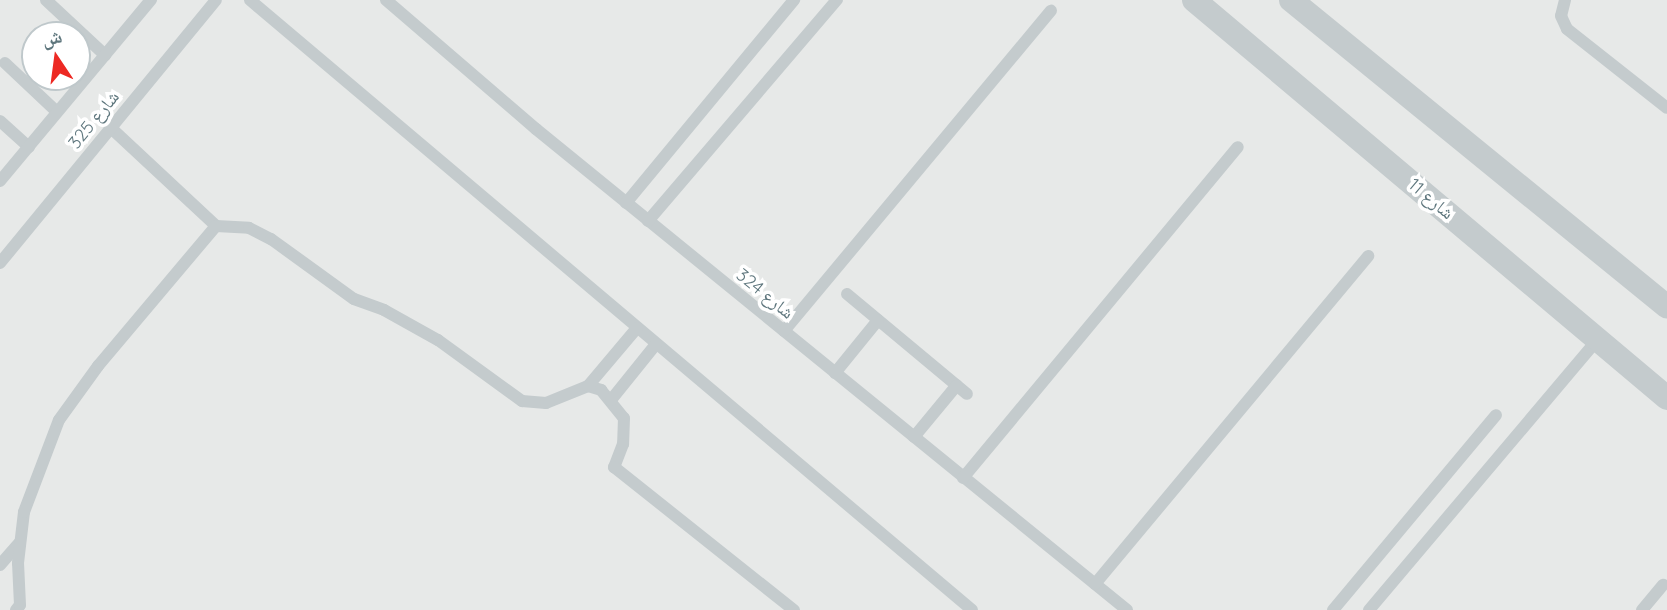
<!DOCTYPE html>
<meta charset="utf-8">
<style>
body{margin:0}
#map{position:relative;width:1667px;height:610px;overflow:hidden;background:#f9f9f7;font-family:Quicksand,"Noto Naskh Arabic",sans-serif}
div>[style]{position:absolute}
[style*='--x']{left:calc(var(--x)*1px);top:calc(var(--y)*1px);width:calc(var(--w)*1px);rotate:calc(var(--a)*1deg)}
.built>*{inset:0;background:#e7e9e8}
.lane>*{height:12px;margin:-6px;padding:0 6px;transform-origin:6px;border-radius:6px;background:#c4cbcd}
.street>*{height:24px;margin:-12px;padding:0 12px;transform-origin:12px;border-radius:12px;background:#c4cbcd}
span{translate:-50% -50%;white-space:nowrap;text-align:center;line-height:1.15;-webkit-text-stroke:7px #fff;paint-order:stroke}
.street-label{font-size:18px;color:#5e767d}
.north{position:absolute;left:21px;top:21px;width:70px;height:70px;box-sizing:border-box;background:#fff;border:2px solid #bfc8cb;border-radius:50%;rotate:347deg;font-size:19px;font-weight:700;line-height:28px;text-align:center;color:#5e767d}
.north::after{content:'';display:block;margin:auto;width:24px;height:32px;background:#ed2923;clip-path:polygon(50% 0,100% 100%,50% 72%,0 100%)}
</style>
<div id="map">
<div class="built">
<div style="clip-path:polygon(evenodd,0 0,1667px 0,1667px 610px,0 610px,0 0,35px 35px,77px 35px,77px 77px,35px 77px,35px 35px)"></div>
</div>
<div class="lane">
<div style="--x:46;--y:0;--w:81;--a:43"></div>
<div style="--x:250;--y:0;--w:945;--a:40.19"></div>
<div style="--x:386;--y:0;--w:198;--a:40.7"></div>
<div style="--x:536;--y:129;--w:762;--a:39.14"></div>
<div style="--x:1565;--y:0;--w:16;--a:104"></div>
<div style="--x:1561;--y:16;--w:14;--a:65"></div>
<div style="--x:1567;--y:29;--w:127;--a:38.3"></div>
<div style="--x:5;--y:63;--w:71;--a:43.3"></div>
<div style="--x:0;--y:121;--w:39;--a:42"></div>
<div style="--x:111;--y:128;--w:144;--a:43"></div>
<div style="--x:216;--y:226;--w:33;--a:3"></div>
<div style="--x:249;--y:228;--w:25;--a:27"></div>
<div style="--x:271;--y:239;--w:102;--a:35.9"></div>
<div style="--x:354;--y:299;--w:32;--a:20"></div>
<div style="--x:384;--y:310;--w:62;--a:29.1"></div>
<div style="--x:438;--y:340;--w:104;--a:36"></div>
<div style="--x:522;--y:401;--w:24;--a:5"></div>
<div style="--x:546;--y:403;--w:45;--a:-22"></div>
<div style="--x:588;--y:386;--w:14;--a:17"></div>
<div style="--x:601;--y:390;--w:36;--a:51"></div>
<div style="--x:624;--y:418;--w:26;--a:92"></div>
<div style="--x:623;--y:444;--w:25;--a:111"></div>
<div style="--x:614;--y:467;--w:230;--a:38.5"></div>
<div style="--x:0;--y:181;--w:236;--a:-50.2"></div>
<div style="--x:626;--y:203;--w:264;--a:-50.4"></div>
<div style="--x:648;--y:221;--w:291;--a:-49.5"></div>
<div style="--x:0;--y:263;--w:340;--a:-50.6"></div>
<div style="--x:847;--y:294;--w:156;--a:39.8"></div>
<div style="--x:784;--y:331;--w:417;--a:-50.2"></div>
<div style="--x:835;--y:373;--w:68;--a:-50.9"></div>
<div style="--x:588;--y:386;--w:76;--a:-49.8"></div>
<div style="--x:611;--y:400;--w:72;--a:-51.2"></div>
<div style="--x:914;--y:437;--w:67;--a:-50.4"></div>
<div style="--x:963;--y:478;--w:430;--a:-50.3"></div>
<div style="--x:0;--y:565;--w:29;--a:-49"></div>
<div style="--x:1095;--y:584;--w:427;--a:-50.2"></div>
<div style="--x:16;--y:610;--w:6;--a:-51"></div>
<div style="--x:20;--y:605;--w:42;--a:-92.7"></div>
<div style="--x:18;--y:563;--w:51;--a:-83.3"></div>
<div style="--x:24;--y:512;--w:98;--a:-69.2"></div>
<div style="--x:59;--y:420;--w:67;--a:-54.2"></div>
<div style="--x:98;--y:366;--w:183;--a:-49.9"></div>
<div style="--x:1333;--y:610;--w:254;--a:-50.1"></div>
<div style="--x:1369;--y:610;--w:355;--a:-49.8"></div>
<div style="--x:1642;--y:610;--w:33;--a:-50"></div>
</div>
<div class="street">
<div style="--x:1194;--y:0;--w:618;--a:40.08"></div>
<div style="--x:1291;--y:0;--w:485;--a:39.2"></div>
</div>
<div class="street-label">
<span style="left:94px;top:120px;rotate:-51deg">شارع 325</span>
<span style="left:1431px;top:199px;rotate:40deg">شارع 11</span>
<span style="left:765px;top:294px;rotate:39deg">شارع 324</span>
</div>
<div class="north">ش</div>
</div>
